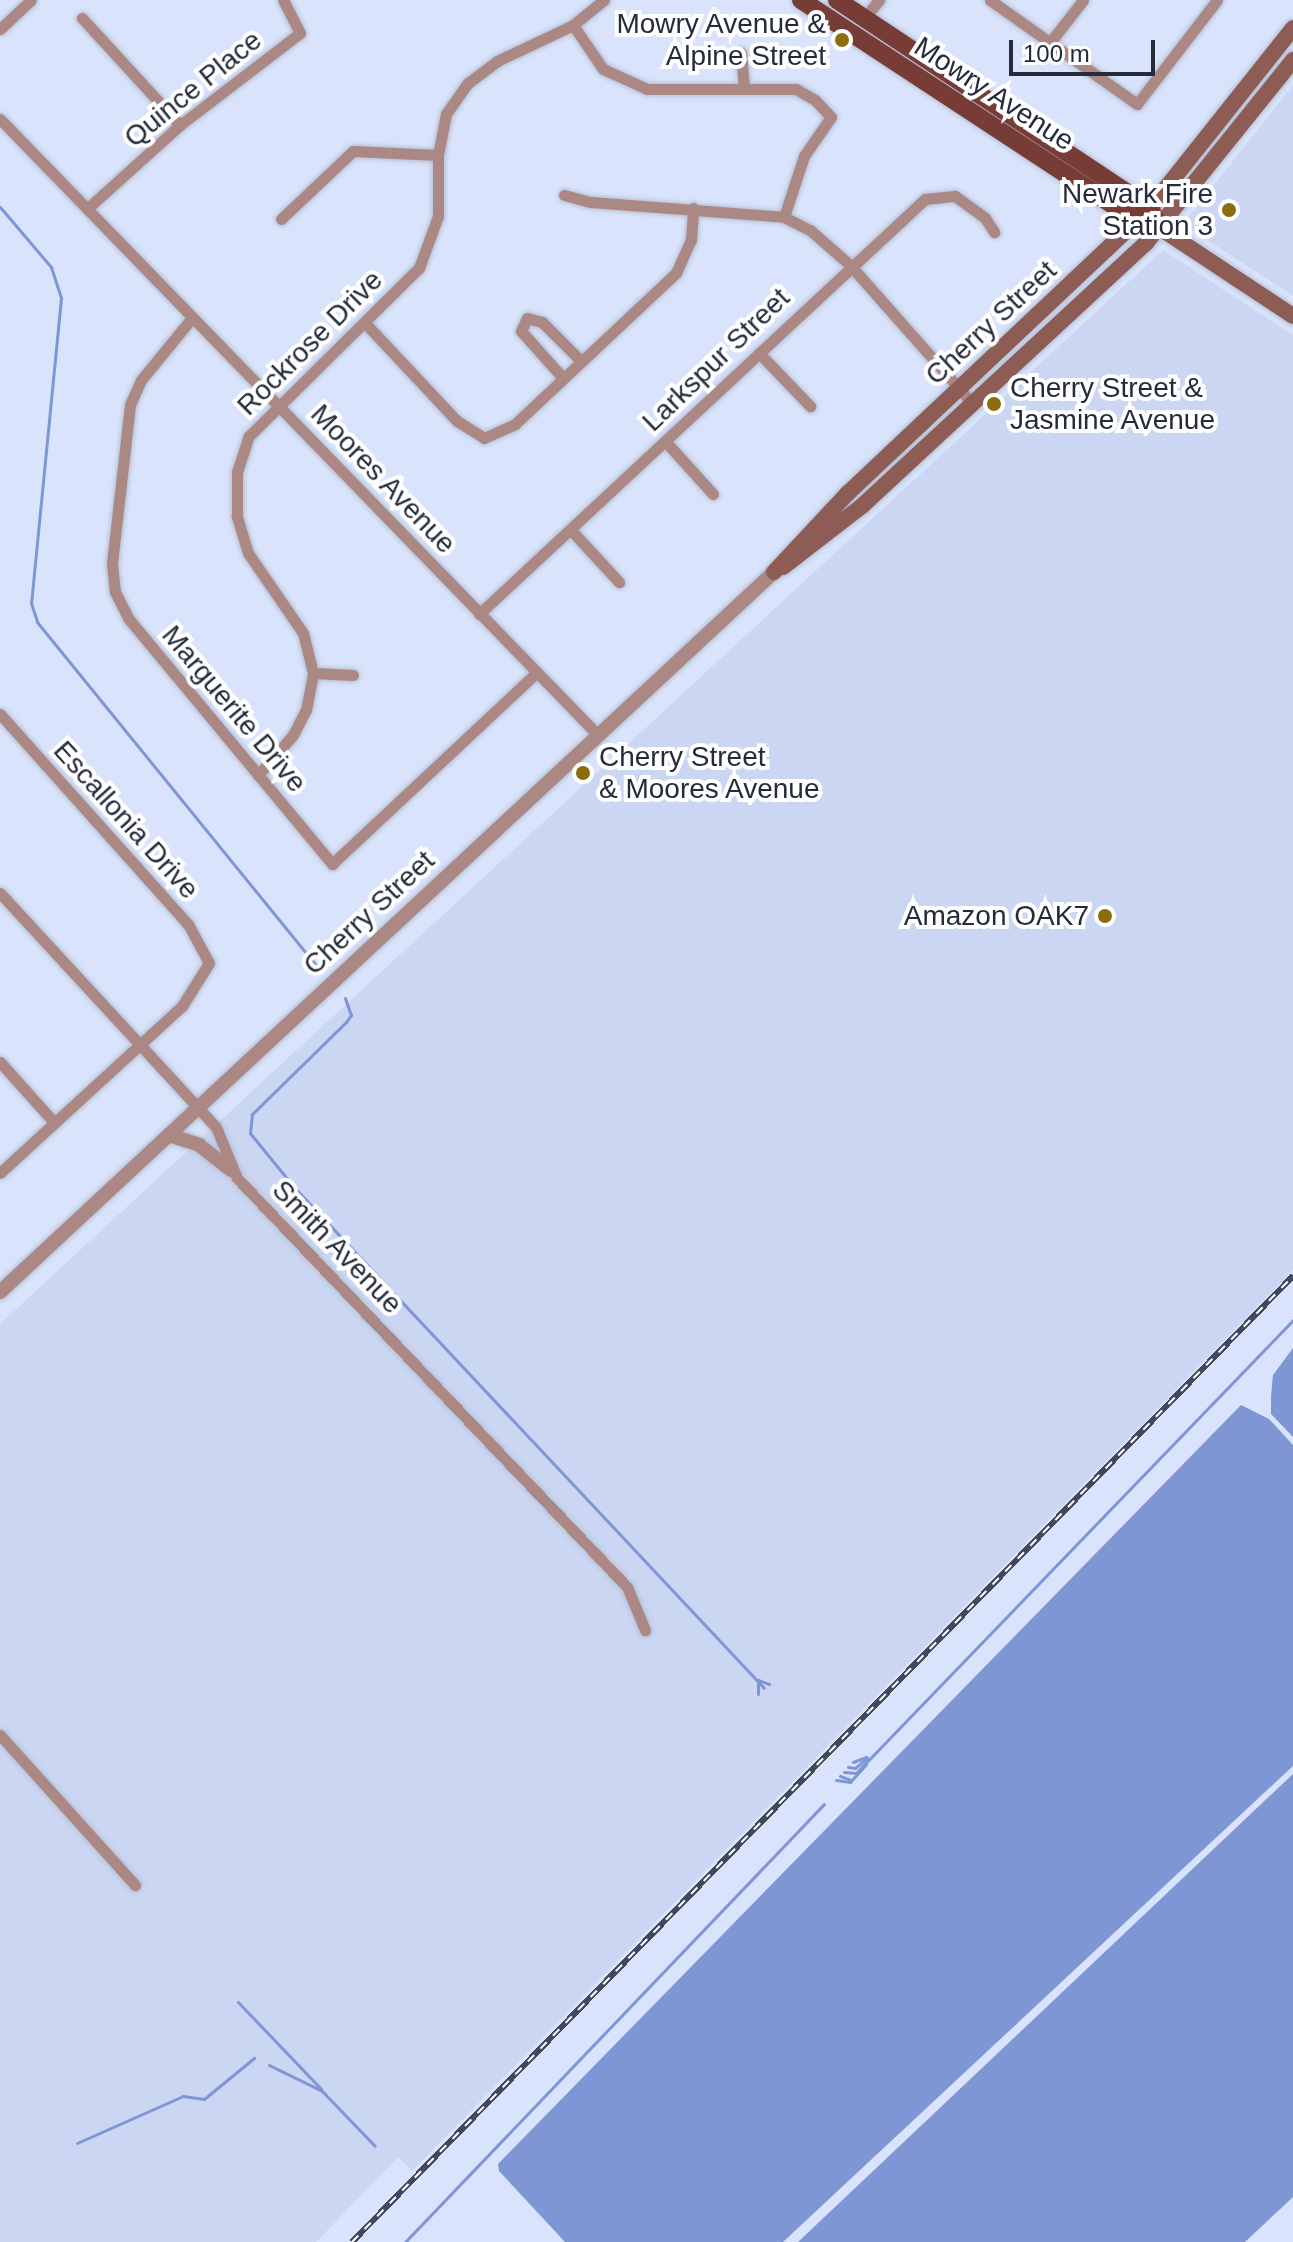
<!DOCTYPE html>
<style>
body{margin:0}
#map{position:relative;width:1293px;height:2242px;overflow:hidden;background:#d9e4fc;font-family:Arial,sans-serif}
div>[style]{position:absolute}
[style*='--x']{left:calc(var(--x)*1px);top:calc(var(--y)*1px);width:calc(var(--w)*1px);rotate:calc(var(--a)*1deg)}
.built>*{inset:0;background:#cbd6f3}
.water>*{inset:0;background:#7f96d5}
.stream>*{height:3px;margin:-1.5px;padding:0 1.5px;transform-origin:1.5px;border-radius:1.5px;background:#7f96d5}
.roads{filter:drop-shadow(0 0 2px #b5bfd5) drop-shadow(0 0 2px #b5bfd5)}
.minor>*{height:11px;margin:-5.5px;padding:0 5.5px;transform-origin:5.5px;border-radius:5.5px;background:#ab8883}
.tertiary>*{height:14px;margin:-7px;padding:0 7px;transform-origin:7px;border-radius:7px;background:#ab8883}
.secondary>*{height:16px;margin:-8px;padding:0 8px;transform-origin:8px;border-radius:8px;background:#8d5c55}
.primary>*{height:18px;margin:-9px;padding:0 9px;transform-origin:9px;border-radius:9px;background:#763c35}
.rail>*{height:6px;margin-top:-3px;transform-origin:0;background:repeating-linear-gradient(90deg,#fff 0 9px,#43495a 0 18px);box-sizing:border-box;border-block:2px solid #43495a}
.dots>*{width:22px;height:22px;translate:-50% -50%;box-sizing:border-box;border:4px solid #fff;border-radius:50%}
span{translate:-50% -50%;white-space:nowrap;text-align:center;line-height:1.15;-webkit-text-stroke:8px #fff;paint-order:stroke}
.poi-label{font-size:28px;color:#252b3a}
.right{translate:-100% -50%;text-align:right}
.left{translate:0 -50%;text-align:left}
.street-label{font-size:28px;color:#252b3a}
.scale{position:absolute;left:1009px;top:40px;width:146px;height:36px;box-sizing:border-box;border:4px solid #252b3a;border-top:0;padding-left:10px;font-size:24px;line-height:28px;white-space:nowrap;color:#252b3a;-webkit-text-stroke:6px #fff;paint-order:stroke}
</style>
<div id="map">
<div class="built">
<div style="clip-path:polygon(1293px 85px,1293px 296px,1183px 224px)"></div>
<div style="clip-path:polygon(1163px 250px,1293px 335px,1293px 1270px,412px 2171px,398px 2157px,316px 2242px,0 2242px,0 1324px)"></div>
</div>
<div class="water">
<div style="clip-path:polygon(1293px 1348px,1293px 1437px,1271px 1414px,1271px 1396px,1273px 1375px)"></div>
<div style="clip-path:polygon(1241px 1405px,1269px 1419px,1293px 1445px,1293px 1766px,783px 2242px,565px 2242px,499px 2171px,498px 2164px)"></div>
<div style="clip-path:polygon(1293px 1774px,1293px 2197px,1245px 2242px,798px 2242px)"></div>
</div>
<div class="stream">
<div style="--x:0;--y:207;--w:79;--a:49.6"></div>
<div style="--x:51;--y:267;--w:33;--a:72"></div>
<div style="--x:61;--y:298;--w:306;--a:95.6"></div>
<div style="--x:31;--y:603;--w:20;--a:72"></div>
<div style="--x:37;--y:622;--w:444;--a:50.9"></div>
<div style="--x:345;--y:998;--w:18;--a:71"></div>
<div style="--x:351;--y:1015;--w:9;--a:126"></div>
<div style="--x:346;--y:1022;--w:132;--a:135.6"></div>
<div style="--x:252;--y:1114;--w:19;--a:96"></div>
<div style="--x:250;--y:1133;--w:68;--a:50.9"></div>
<div style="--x:293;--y:1186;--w:688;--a:46.82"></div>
<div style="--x:758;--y:1680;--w:12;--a:20"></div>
<div style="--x:758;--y:1694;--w:14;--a:-90"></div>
<div style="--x:853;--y:1762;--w:14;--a:-21"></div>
<div style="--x:848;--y:1767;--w:7;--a:8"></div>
<div style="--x:855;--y:1768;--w:16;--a:-40"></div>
<div style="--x:844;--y:1772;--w:12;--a:5"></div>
<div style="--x:856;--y:1773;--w:629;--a:-46.03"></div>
<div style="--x:840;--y:1776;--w:12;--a:20"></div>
<div style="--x:836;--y:1780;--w:14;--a:8"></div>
<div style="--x:850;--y:1782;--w:24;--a:-48"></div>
<div style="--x:238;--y:2002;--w:120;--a:46.3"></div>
<div style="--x:269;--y:2065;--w:59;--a:26.1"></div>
<div style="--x:322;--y:2091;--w:76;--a:46.1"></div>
<div style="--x:77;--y:2143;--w:116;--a:-23.9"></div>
<div style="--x:183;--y:2096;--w:21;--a:8"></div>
<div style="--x:204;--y:2099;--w:65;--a:-39.4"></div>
<div style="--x:405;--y:2242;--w:606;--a:-46.27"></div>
</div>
<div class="roads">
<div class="minor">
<div style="--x:990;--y:0;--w:180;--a:35.3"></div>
<div style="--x:1137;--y:104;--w:131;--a:-52.4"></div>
<div style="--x:82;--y:18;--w:145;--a:47.5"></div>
<div style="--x:862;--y:21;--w:27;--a:-51"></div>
<div style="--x:573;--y:25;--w:53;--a:55.7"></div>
<div style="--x:603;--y:69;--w:48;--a:24.4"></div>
<div style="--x:647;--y:89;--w:149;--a:0"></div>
<div style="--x:796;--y:89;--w:22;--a:30"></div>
<div style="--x:815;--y:100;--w:23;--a:47"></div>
<div style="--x:831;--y:117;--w:47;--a:124.7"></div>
<div style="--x:804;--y:156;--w:64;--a:108.2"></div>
<div style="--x:0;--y:29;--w:42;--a:-43.1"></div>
<div style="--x:1048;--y:45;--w:57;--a:-52.1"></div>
<div style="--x:741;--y:53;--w:36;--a:85"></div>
<div style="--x:0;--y:119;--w:859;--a:45.85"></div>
<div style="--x:564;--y:195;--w:28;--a:15"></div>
<div style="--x:591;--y:202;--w:194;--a:4.4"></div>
<div style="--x:784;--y:217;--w:29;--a:27"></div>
<div style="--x:810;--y:230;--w:53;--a:41.2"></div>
<div style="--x:850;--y:265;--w:186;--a:48.5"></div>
<div style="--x:88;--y:208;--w:124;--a:-42.1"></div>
<div style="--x:180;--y:125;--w:151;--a:-37.5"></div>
<div style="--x:300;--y:33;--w:37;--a:-117"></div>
<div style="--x:281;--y:219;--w:99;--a:-43.4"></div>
<div style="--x:353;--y:151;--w:85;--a:2.7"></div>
<div style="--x:191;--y:319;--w:79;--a:129.3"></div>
<div style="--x:141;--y:380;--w:27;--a:114"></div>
<div style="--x:130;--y:405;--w:160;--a:96.5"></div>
<div style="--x:112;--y:564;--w:28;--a:84"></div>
<div style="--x:115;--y:592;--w:29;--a:63"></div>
<div style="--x:128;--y:618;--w:320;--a:50.3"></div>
<div style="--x:332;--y:864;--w:278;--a:-43.1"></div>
<div style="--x:365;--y:323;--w:134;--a:46.8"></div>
<div style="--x:457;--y:421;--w:32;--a:32"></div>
<div style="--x:484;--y:438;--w:34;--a:-24"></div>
<div style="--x:515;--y:424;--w:221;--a:-43.2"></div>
<div style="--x:676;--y:273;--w:36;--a:-66"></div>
<div style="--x:691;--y:240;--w:32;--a:-86"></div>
<div style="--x:759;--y:353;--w:74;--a:46.1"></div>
<div style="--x:563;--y:378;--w:63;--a:-131.8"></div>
<div style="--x:521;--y:331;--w:14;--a:-65"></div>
<div style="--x:527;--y:318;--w:16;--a:15"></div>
<div style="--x:542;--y:322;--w:55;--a:45"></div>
<div style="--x:666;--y:442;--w:70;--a:47.9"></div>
<div style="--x:571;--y:530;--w:71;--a:47.3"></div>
<div style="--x:479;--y:614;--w:609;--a:-42.94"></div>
<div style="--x:925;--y:199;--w:30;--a:-6"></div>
<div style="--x:955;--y:196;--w:37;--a:36"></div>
<div style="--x:985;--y:218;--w:17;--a:57"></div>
<div style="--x:313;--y:673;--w:40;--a:2.9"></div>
<div style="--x:0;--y:714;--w:282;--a:48.2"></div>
<div style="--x:188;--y:924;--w:44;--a:61.7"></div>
<div style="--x:209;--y:963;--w:51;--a:122.1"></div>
<div style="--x:182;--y:1006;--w:247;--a:137.5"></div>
<div style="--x:258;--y:775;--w:53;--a:-48.8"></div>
<div style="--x:293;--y:735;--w:28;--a:-63"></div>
<div style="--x:306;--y:710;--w:38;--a:-79"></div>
<div style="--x:313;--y:673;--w:41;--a:-104"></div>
<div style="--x:303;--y:633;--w:97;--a:-124.5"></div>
<div style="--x:248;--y:553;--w:39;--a:-107"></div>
<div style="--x:237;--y:516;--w:44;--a:-90"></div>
<div style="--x:237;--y:472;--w:38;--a:-72"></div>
<div style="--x:249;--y:436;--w:239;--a:-44.7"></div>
<div style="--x:419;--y:268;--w:55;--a:-69.9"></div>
<div style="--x:438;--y:216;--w:61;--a:-90"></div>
<div style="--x:438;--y:155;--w:42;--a:-79"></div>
<div style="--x:446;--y:114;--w:38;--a:-55"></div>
<div style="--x:468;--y:83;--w:36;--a:-37"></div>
<div style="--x:497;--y:61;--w:84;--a:-25.3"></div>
<div style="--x:573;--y:25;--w:40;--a:-39"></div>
<div style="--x:0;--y:893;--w:318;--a:47.3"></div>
<div style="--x:216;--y:1127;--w:55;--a:67.6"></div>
<div style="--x:237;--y:1178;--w:565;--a:46.36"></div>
<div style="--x:627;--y:1587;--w:47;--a:67.3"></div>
<div style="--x:0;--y:1062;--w:79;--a:48.1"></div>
<div style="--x:0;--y:1735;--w:202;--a:48"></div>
</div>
<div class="tertiary">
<div style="--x:169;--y:1135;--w:32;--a:18"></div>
<div style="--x:199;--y:1145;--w:41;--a:38"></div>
<div style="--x:0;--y:1292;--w:1057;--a:-42.93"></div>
</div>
<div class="secondary">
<div style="--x:1160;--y:228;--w:159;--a:33.5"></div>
<div style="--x:783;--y:567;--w:100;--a:-37.7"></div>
<div style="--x:862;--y:506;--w:387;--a:-42.8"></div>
<div style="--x:1146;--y:243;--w:235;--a:-51.2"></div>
<div style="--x:774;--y:572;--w:108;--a:-46.9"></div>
<div style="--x:848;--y:493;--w:415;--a:-43.3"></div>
<div style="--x:1150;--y:208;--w:230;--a:-51.5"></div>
</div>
<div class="primary">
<div style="--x:801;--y:0;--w:395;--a:33.3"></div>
<div style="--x:1131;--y:217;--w:31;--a:21"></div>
<div style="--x:837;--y:0;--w:376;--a:33.6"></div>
<div style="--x:1150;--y:208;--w:22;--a:63"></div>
</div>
</div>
<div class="rail">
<div style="--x:352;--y:2242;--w:1349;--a:-45.75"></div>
</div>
<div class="dots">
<div style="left:842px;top:40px;background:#8b6d0e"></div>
<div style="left:1229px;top:210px;background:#8b6d0e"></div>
<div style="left:994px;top:404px;background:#8b6d0e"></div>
<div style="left:583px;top:773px;background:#8b6d0e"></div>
<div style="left:1105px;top:916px;background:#8b6d0e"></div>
</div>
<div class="poi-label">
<span class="right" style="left:826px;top:40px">Mowry Avenue &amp;<br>Alpine Street</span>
<span class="right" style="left:1213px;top:210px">Newark Fire<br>Station 3</span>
<span class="left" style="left:1010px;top:404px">Cherry Street &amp;<br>Jasmine Avenue</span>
<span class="left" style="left:599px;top:773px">Cherry Street<br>&amp; Moores Avenue</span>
<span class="right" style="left:1089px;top:916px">Amazon OAK7</span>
</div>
<div class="street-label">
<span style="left:193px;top:89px;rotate:-39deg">Quince Place</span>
<span style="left:994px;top:94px;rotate:33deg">Mowry Avenue</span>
<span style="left:991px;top:323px;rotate:-43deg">Cherry Street</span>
<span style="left:310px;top:343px;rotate:-45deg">Rockrose Drive</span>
<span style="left:716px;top:360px;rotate:-44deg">Larkspur Street</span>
<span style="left:383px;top:479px;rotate:46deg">Moores Avenue</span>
<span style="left:234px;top:709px;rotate:50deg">Marguerite Drive</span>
<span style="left:126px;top:820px;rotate:48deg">Escallonia Drive</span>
<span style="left:369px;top:913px;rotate:-43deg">Cherry Street</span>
<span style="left:337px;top:1247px;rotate:46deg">Smith Avenue</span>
</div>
<div class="scale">100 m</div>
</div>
